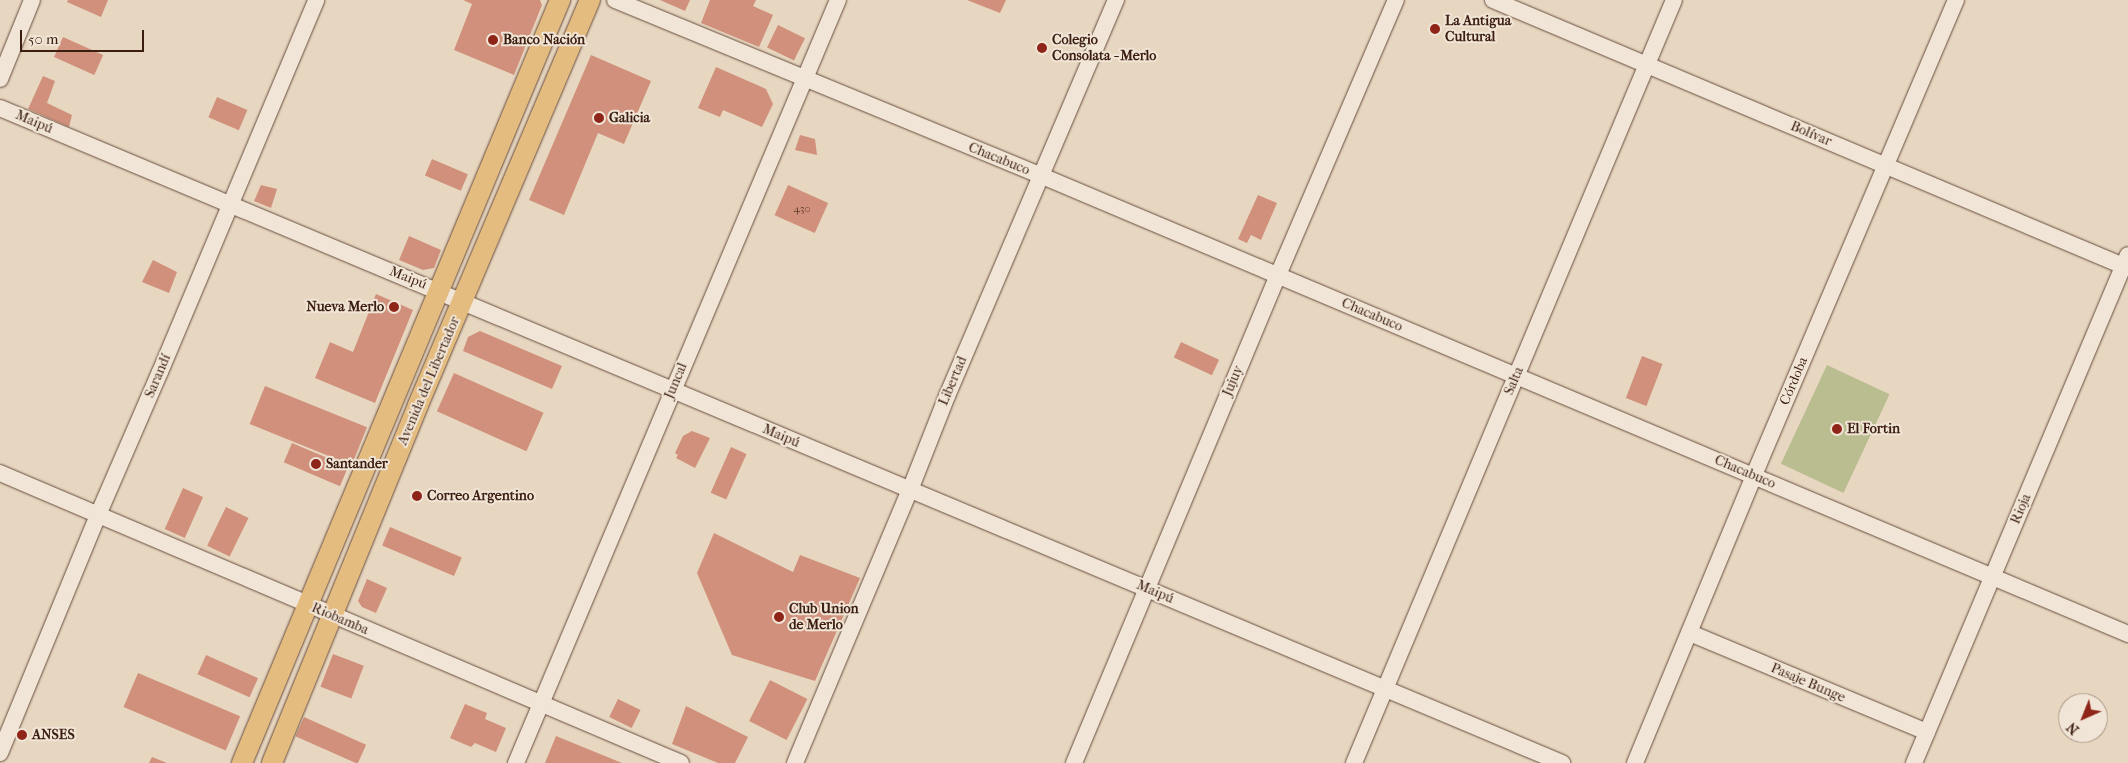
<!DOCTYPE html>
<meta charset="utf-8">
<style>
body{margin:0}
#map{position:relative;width:2128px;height:763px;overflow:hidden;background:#e8d7c0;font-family:"IM FELL French Canon",serif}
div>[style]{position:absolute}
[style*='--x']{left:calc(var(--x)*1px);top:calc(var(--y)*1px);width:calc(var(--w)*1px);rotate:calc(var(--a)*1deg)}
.green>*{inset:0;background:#b9bd90;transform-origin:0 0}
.building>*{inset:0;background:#d0907b;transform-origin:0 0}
.roads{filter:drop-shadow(0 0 1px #674c3d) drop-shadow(0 0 1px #674c3d)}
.minor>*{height:16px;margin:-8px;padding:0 8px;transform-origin:8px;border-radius:8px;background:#f0e5d6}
.major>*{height:20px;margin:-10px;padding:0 10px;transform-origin:10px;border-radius:10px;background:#e4bc80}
.dots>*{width:14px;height:14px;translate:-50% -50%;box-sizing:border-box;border:2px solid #f0e5d6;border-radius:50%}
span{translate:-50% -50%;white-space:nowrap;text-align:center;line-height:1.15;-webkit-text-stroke:4px #f0e5d6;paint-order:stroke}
.number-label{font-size:11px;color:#613a2c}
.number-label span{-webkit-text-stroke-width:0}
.poi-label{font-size:14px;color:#3c1e11;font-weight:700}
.left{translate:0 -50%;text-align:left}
.right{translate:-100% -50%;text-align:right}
.street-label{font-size:14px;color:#3c1e11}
.north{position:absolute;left:2058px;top:693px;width:50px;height:50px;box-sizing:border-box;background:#f0e5d6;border:1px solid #a89587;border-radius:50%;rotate:224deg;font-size:14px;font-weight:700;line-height:20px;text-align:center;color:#3c1e11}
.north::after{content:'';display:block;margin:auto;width:18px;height:22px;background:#8f2418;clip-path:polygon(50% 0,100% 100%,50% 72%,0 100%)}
.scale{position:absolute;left:20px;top:30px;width:124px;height:22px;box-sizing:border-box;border:2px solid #3c1e11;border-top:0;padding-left:6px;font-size:15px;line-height:18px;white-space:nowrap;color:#3c1e11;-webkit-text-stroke:4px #f0e5d6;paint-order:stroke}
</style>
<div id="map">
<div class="green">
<div style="left:1827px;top:365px;width:69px;height:109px;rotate:25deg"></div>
</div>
<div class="building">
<div style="clip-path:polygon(68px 0,108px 0,101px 17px,67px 2px)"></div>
<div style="clip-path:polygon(463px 0,540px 0,542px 5px,514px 75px,454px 50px,472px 4px)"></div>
<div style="clip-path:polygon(660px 0,690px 0,685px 11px)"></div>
<div style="clip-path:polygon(710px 0,756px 0,753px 6px,773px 15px,759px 47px,701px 23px)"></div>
<div style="clip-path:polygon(967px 0,1006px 0,1000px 13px)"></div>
<div style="left:778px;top:25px;width:30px;height:25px;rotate:26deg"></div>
<div style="left:63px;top:37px;width:44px;height:22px;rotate:24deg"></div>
<div style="clip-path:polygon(591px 55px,651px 81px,624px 144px,598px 133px,564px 215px,529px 200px)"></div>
<div style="clip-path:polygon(716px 67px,766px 89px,773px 104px,762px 127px,723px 110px,720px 117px,698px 108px)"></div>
<div style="clip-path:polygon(43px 76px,55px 81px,47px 103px,72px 115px,69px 127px,28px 109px)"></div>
<div style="left:217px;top:97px;width:33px;height:22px;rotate:23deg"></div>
<div style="clip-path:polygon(800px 135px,815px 139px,817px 155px,795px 150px)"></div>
<div style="left:432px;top:159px;width:39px;height:18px;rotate:23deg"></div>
<div style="clip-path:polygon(261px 185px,277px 189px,271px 208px,254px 201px)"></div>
<div style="left:788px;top:185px;width:44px;height:33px;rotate:24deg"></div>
<div style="clip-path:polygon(1258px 195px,1277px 203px,1261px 240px,1251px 235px,1247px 243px,1238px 239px)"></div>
<div style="clip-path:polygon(409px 236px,441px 250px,434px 268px,423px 270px,399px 260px)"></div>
<div style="clip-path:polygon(153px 260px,177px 272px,169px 293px,142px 282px)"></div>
<div style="clip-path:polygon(376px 294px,413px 310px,375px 403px,315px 378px,330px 342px,353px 352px)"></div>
<div style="clip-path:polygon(480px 331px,562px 366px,552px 389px,463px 351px,468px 337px)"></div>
<div style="left:1181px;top:342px;width:42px;height:17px;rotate:25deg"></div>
<div style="left:1642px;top:356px;width:22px;height:45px;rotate:21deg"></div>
<div style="left:454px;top:373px;width:98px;height:42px;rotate:24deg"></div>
<div style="left:265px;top:386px;width:110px;height:41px;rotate:22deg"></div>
<div style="clip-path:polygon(692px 431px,710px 438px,695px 468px,676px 458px,678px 455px,675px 453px,683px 436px)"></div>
<div style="left:292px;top:443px;width:61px;height:21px;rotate:23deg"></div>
<div style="left:731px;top:447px;width:17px;height:50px;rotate:24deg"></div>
<div style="left:183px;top:488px;width:22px;height:45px;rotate:24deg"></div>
<div style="left:226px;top:507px;width:25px;height:43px;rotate:26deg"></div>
<div style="left:390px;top:527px;width:78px;height:20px;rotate:23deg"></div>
<div style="clip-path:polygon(714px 533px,793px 572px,800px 555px,860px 578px,815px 681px,732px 655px,697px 573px)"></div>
<div style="clip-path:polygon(367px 579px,387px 588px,376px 613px,362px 607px,358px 601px)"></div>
<div style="left:333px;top:654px;width:33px;height:35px;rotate:21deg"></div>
<div style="left:206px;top:655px;width:57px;height:21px;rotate:24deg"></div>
<div style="left:138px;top:673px;width:111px;height:37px;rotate:23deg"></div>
<div style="left:770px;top:680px;width:42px;height:46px;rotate:27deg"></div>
<div style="left:618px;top:699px;width:25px;height:20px;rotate:26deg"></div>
<div style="clip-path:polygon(465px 704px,487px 713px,485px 719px,506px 728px,496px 752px,475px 743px,471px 747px,450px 738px)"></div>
<div style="clip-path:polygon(686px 706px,748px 737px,735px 763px,718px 763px,672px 744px)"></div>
<div style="left:304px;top:717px;width:68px;height:21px;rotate:24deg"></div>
<div style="clip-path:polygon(556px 736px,622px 763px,545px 763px)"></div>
<div style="clip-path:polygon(152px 757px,167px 763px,149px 763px)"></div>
</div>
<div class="roads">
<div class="minor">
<div style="--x:615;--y:0;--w:462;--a:22.4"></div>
<div style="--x:1042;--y:176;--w:1179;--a:22.87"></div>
<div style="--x:1493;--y:0;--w:689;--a:22.88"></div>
<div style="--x:0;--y:79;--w:85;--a:-67.9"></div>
<div style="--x:0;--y:108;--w:1694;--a:22.75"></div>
<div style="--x:0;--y:473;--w:740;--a:23.07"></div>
<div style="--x:1690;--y:633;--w:257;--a:22.7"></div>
<div style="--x:0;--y:753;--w:257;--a:-67.6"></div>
<div style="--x:98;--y:515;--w:156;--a:-66.6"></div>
<div style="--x:160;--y:372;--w:403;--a:-67.2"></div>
<div style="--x:516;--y:763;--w:828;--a:-67.12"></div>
<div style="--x:795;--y:763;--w:296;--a:-67.2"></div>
<div style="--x:910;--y:490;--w:101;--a:-68.5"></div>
<div style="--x:947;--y:396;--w:431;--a:-66.9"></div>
<div style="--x:1074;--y:763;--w:529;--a:-67.31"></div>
<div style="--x:1278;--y:275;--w:299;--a:-66.8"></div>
<div style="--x:1354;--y:763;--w:827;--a:-67.25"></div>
<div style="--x:1635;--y:763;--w:312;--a:-67.5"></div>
<div style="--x:1754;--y:475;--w:516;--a:-66.96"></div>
<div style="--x:1914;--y:763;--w:551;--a:-67.16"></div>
</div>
<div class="major">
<div style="--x:242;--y:763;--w:827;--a:-67.37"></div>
<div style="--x:272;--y:763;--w:387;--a:-67.8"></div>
<div style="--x:418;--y:405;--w:440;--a:-67"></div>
</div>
</div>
<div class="dots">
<div style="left:1435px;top:29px;background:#8f2418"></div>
<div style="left:493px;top:40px;background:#8f2418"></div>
<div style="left:1042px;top:48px;background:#8f2418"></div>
<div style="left:599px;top:118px;background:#8f2418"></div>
<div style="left:394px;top:307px;background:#8f2418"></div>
<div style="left:1837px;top:429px;background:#8f2418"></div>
<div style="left:316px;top:464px;background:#8f2418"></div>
<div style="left:417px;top:496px;background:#8f2418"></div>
<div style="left:779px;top:617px;background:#8f2418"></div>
<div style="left:22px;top:735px;background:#8f2418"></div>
</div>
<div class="number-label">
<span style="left:802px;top:209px">430</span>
</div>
<div class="poi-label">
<span class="left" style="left:1445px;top:29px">La Antigua<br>Cultural</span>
<span class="left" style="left:503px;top:40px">Banco Nación</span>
<span class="left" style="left:1052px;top:48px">Colegio<br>Consolata - Merlo</span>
<span class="left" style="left:609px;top:118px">Galicia</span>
<span class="right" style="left:384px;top:307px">Nueva Merlo</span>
<span class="left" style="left:1847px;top:429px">El Fortin</span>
<span class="left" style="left:326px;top:464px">Santander</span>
<span class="left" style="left:427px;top:496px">Correo Argentino</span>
<span class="left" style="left:789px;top:617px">Club Union<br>de Merlo</span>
<span class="left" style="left:32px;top:735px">ANSES</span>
</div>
<div class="street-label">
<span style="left:34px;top:122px;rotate:23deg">Maipú</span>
<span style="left:1811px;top:134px;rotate:23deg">Bolívar</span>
<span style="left:999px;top:159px;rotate:22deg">Chacabuco</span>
<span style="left:408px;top:278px;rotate:22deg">Maipú</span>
<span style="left:1372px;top:315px;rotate:23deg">Chacabuco</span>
<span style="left:158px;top:376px;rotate:-67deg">Sarandí</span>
<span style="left:429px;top:381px;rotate:-67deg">Avenida del Libertador</span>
<span style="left:676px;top:381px;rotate:-67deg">Juncal</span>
<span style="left:953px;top:381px;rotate:-67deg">Libertad</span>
<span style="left:1233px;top:381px;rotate:-67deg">Jujuy</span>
<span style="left:1514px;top:381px;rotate:-67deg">Salta</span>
<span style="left:1794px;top:381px;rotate:-67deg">Córdoba</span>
<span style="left:781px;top:436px;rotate:23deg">Maipú</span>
<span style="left:1745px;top:472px;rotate:23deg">Chacabuco</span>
<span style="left:2021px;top:509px;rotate:-67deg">Rioja</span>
<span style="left:1155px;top:592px;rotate:23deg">Maipú</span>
<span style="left:340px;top:619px;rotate:23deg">Riobamba</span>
<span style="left:1808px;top:683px;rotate:23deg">Pasaje Bunge</span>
</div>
<div class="north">N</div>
<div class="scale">50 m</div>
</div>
